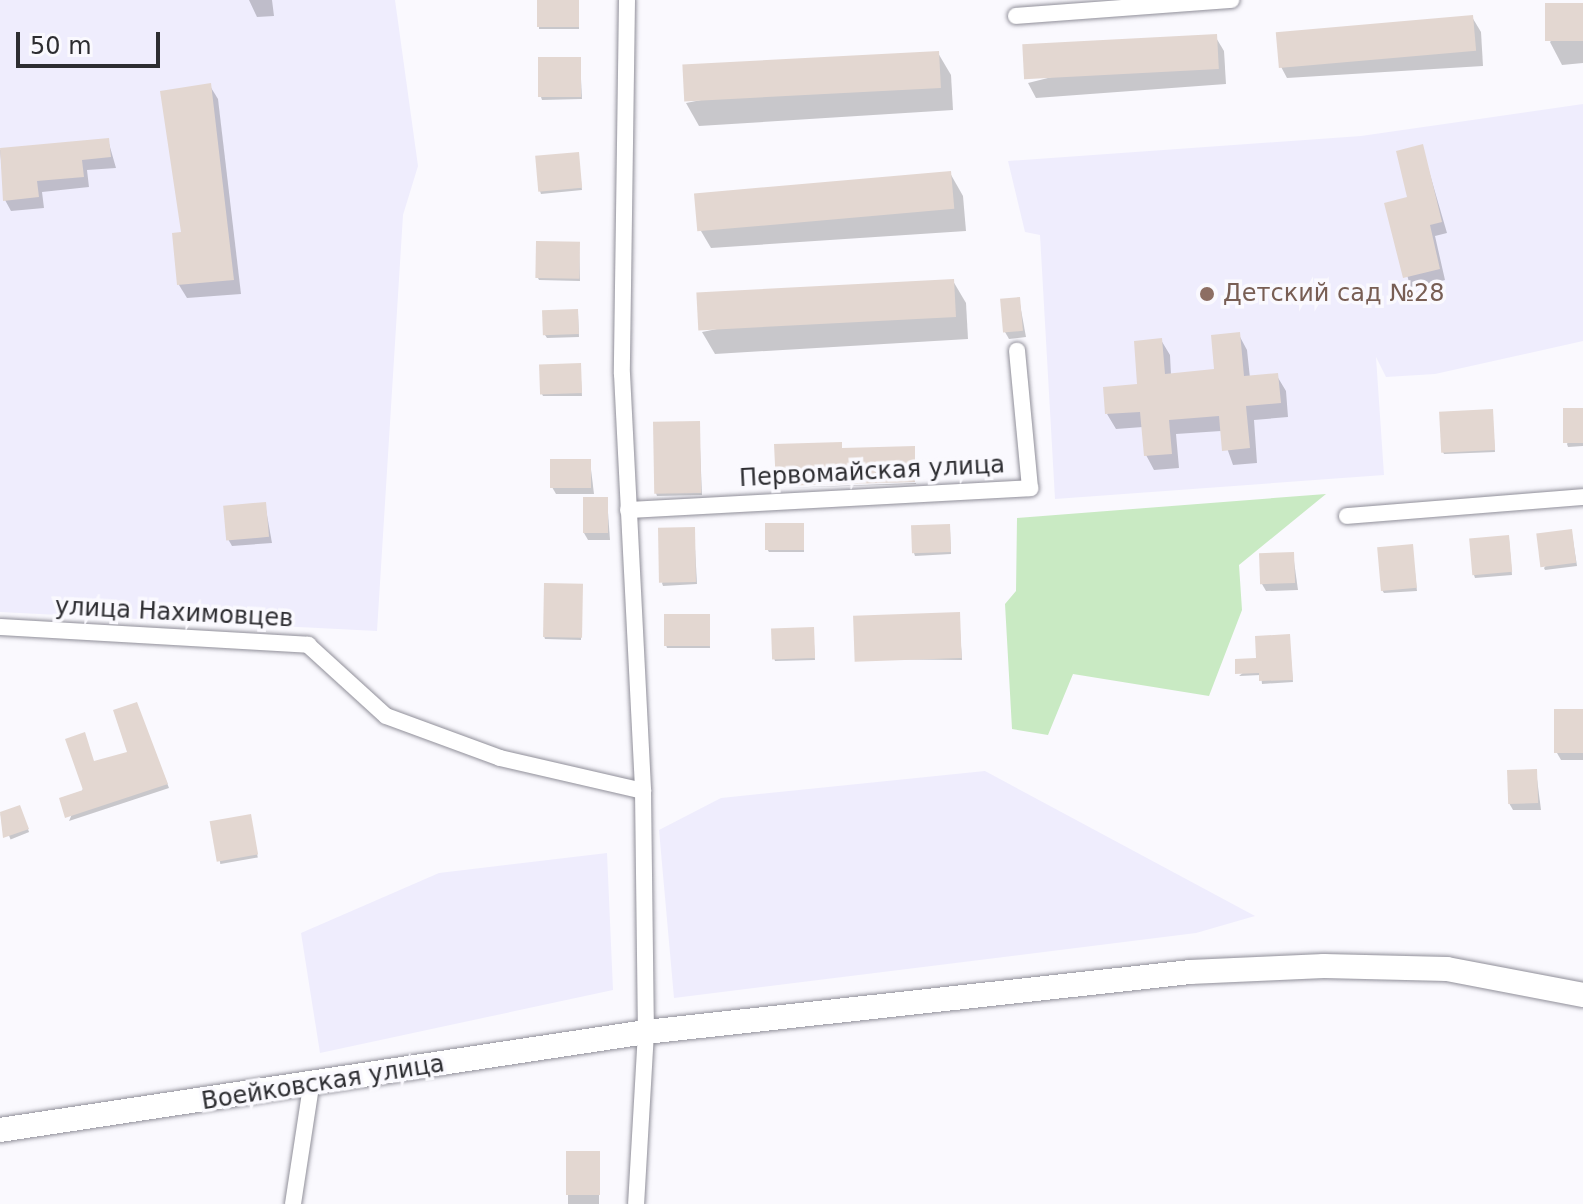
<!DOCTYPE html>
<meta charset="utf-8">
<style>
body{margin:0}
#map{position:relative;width:1583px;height:1204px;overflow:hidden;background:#faf9fe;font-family:"DejaVu Sans",sans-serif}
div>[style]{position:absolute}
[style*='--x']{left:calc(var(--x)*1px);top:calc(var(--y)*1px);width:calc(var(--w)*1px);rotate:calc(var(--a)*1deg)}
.built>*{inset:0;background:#efedfd}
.green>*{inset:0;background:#c9eac3}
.shadow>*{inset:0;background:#0003;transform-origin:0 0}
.building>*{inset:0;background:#e3d7d1;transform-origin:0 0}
.roads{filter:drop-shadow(0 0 2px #908f99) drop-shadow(0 0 2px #908f99)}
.minor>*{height:16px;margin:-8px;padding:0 8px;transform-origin:8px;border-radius:8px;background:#fff}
.secondary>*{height:24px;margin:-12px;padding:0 12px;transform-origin:12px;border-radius:12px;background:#fff}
.dots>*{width:22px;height:22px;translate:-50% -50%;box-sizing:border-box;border:4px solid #faf9fe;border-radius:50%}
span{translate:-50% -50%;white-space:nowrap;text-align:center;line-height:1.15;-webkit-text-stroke:7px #faf9fe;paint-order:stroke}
.education-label{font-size:24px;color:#785e54}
.left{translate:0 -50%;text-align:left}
.street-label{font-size:24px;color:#2d2d31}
.scale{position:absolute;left:16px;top:32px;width:144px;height:36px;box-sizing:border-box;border:4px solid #2d2d31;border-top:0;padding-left:10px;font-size:24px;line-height:28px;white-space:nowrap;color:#2d2d31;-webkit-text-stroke:6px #faf9fe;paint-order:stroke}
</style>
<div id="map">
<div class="built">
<div style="clip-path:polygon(0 0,395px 0,418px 166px,403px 215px,377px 631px,0 612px)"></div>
<div style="clip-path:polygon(1583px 104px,1583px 341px,1435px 374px,1386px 377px,1376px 357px,1384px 475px,1055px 499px,1040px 235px,1025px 232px,1008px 161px,1361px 136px)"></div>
<div style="clip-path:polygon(985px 771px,1255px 916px,1196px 933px,674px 998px,659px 830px,721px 798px)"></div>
<div style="clip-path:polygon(607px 853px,613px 990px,320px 1053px,301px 933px,439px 873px)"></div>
</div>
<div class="green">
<div style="clip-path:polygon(1326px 494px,1239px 565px,1242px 610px,1209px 696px,1073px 674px,1048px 735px,1012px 729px,1005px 604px,1016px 591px,1017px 518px)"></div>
</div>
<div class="shadow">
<div style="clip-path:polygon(249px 0,272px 0,274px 16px,257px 17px)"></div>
<div style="left:539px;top:0;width:40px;height:29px"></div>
<div style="clip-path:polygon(1583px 5px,1583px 63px,1562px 65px,1550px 42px)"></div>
<div style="clip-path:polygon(1472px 17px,1481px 32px,1483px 66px,1287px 78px,1279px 63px)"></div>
<div style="clip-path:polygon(1215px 36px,1224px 51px,1226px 84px,1036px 98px,1028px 83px)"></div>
<div style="clip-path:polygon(938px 53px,951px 75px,953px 110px,699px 126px,686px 103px)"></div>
<div style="clip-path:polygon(580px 59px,582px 99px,542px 100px,541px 97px)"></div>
<div style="clip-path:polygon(210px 86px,218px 99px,241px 294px,187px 298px,179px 285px)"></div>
<div style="clip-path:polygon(108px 140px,116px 168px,87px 170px,89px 187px,42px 192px,44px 208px,11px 211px,5px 200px,0 150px)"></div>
<div style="clip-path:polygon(1422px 147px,1447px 233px,1435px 236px,1445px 280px,1411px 289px,1387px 204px,1410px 199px)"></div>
<div style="clip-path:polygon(578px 154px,582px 190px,541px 194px,540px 191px)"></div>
<div style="clip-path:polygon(950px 173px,963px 196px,966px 231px,711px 248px,698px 226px)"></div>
<div style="clip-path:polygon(579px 244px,580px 281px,539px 280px,538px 278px)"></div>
<div style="clip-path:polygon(953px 281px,966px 303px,968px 339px,715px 354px,702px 332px)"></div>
<div style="clip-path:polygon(1019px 299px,1026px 337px,1009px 339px,1005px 332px)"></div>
<div style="clip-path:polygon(578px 313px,579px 337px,547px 338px,545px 335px)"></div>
<div style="clip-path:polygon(1239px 335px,1247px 350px,1250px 378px,1277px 376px,1286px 391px,1288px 417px,1254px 420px,1257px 463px,1233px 465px,1221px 431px,1176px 434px,1179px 468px,1154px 470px,1146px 455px,1143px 427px,1116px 429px,1107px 414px,1140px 386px,1161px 340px,1170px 355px,1171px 375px,1216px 371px)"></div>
<div style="clip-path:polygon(580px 365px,582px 396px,543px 396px,542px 394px)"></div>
<div style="clip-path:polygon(1583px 410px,1583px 446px,1568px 447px,1567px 444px)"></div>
<div style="clip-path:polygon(1492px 411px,1495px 452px,1444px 454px,1443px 452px)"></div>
<div style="clip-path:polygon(699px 423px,702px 495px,657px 496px,656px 493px)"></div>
<div style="clip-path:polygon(590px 461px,594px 494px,556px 494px,552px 487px)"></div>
<div style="clip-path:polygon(916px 483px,916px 484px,779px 488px)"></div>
<div style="clip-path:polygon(607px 499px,610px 540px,588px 540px,584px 533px)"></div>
<div style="clip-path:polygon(265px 504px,272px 543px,232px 546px,228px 539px)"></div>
<div style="clip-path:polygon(804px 528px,804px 552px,769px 552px,767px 549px)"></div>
<div style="clip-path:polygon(950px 529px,951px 554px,915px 556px,914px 553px)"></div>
<div style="clip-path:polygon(694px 530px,697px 584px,663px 586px,662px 583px)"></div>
<div style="clip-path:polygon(1572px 534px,1577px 566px,1545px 570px,1544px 568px)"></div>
<div style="clip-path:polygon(1509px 539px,1512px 575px,1475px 578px,1474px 575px)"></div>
<div style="clip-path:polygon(1412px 546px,1417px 591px,1384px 593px,1382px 590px)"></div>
<div style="clip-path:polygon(1293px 554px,1298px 590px,1266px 591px,1262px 584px)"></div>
<div style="clip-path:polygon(582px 586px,581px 640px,545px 639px,544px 636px)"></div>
<div style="clip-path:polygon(959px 614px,962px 660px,856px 659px)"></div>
<div style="clip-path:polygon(709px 616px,710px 648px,667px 648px,666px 645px)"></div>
<div style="clip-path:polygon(813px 629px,815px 660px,775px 661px,774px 658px)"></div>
<div style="clip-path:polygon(1289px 636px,1293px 682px,1262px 684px,1261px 675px,1239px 676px)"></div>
<div style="clip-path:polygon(138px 708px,169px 788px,69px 821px,94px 763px,129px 753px)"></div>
<div style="clip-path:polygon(1583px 711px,1583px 760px,1561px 760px,1557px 753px)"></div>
<div style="clip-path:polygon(1536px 771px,1541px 810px,1513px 810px,1509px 803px)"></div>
<div style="left:19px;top:807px;width:27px;height:20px;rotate:68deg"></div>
<div style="left:251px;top:819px;width:39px;height:38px;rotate:80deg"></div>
<div style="left:568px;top:1153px;width:31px;height:51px"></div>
</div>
<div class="building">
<div style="left:537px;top:0;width:42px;height:27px"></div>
<div style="left:1583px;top:3px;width:38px;height:38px;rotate:90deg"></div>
<div style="left:1473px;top:15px;width:36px;height:198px;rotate:85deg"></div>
<div style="left:1217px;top:34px;width:35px;height:195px;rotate:87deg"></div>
<div style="left:939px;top:51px;width:37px;height:257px;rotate:87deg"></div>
<div style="left:581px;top:57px;width:40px;height:43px;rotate:90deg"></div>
<div style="clip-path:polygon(211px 83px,234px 280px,177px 285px,172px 233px,181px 232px,160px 91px)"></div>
<div style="clip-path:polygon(109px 138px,111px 157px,82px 160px,84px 177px,37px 181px,39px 197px,3px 201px,0 148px)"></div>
<div style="clip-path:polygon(1423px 144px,1442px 222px,1430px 225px,1440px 269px,1403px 278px,1384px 203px,1407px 197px,1396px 151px)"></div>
<div style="left:579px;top:152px;width:36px;height:44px;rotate:85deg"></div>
<div style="left:951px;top:171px;width:38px;height:258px;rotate:85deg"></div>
<div style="left:536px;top:241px;width:44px;height:37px;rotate:1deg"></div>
<div style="left:954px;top:279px;width:38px;height:258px;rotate:87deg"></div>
<div style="left:1020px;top:297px;width:34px;height:20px;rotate:85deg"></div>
<div style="left:578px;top:309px;width:25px;height:36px;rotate:88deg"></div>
<div style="clip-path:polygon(1240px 332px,1244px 376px,1278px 373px,1281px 403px,1246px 406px,1250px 448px,1222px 451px,1219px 416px,1169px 420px,1172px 454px,1144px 456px,1140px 412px,1105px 414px,1103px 387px,1137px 384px,1134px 341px,1162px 338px,1165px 374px,1214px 369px,1211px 335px)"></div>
<div style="left:581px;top:363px;width:30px;height:42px;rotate:88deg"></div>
<div style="left:1583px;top:408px;width:35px;height:20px;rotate:90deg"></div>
<div style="left:1493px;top:409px;width:41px;height:54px;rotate:87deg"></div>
<div style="left:700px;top:421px;width:72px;height:47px;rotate:89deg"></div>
<div style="clip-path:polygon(842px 442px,842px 448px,915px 446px,915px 482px,776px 486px,774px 444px)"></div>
<div style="left:550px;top:459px;width:41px;height:29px"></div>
<div style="left:583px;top:497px;width:25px;height:36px"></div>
<div style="left:266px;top:502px;width:35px;height:43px;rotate:85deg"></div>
<div style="left:765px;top:523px;width:39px;height:27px"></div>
<div style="left:950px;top:524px;width:28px;height:39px;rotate:88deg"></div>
<div style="left:695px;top:527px;width:55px;height:37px;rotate:89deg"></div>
<div style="left:1572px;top:529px;width:34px;height:36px;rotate:83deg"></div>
<div style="left:1509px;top:535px;width:37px;height:40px;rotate:85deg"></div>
<div style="left:1413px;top:544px;width:44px;height:36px;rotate:85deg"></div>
<div style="left:1294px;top:552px;width:31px;height:35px;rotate:88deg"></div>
<div style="left:544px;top:583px;width:39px;height:54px;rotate:1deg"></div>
<div style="left:960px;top:612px;width:46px;height:107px;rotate:88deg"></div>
<div style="left:664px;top:614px;width:46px;height:32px"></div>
<div style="left:814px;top:627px;width:31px;height:43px;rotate:88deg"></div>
<div style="clip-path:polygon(1290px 634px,1293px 680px,1259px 681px,1259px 673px,1235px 674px,1235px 659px,1256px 658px,1255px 636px)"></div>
<div style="clip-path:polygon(137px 702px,168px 784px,65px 818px,59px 798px,83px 790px,65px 739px,85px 732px,94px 761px,127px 752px,113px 710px)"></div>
<div style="left:1583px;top:709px;width:44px;height:29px;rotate:90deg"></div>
<div style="left:1537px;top:769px;width:34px;height:30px;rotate:88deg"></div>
<div style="clip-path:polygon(20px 805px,29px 829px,3px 838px,0 812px)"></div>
<div style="left:251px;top:814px;width:41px;height:42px;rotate:80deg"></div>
<div style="left:566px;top:1151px;width:34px;height:44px"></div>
</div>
<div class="roads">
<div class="minor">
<div style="--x:627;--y:0;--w:374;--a:90.8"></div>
<div style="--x:622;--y:374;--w:418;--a:87.1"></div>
<div style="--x:643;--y:791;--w:241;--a:89.3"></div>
<div style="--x:646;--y:1032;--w:172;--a:93.3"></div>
<div style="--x:1016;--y:16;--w:216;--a:-4.3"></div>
<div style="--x:628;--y:510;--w:403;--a:-3.1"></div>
<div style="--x:1030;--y:488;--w:138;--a:-95.4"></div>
<div style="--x:1347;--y:516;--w:237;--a:-4.6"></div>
<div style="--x:0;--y:627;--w:309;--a:3.3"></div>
<div style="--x:308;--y:645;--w:105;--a:42.3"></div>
<div style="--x:386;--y:716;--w:121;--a:20.2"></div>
<div style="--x:500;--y:758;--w:147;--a:13"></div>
<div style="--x:293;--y:1204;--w:118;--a:-81.3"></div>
</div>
<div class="secondary">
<div style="--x:0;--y:1130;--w:653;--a:-8.63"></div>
<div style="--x:646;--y:1032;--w:547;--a:-6.29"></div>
<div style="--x:1190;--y:972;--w:134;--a:-2.6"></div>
<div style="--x:1324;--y:966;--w:123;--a:1.4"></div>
<div style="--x:1447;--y:969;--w:138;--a:10.8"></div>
</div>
</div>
<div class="dots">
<div style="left:1207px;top:294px;background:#8d6e63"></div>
</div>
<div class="education-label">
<span class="left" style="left:1223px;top:294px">Детский сад №28</span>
</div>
<div class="street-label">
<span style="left:872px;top:472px;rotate:-3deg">Первомайская улица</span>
<span style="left:174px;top:613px;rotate:3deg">улица Нахимовцев</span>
<span style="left:323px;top:1083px;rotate:-9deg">Воейковская улица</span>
</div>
<div class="scale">50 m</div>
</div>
